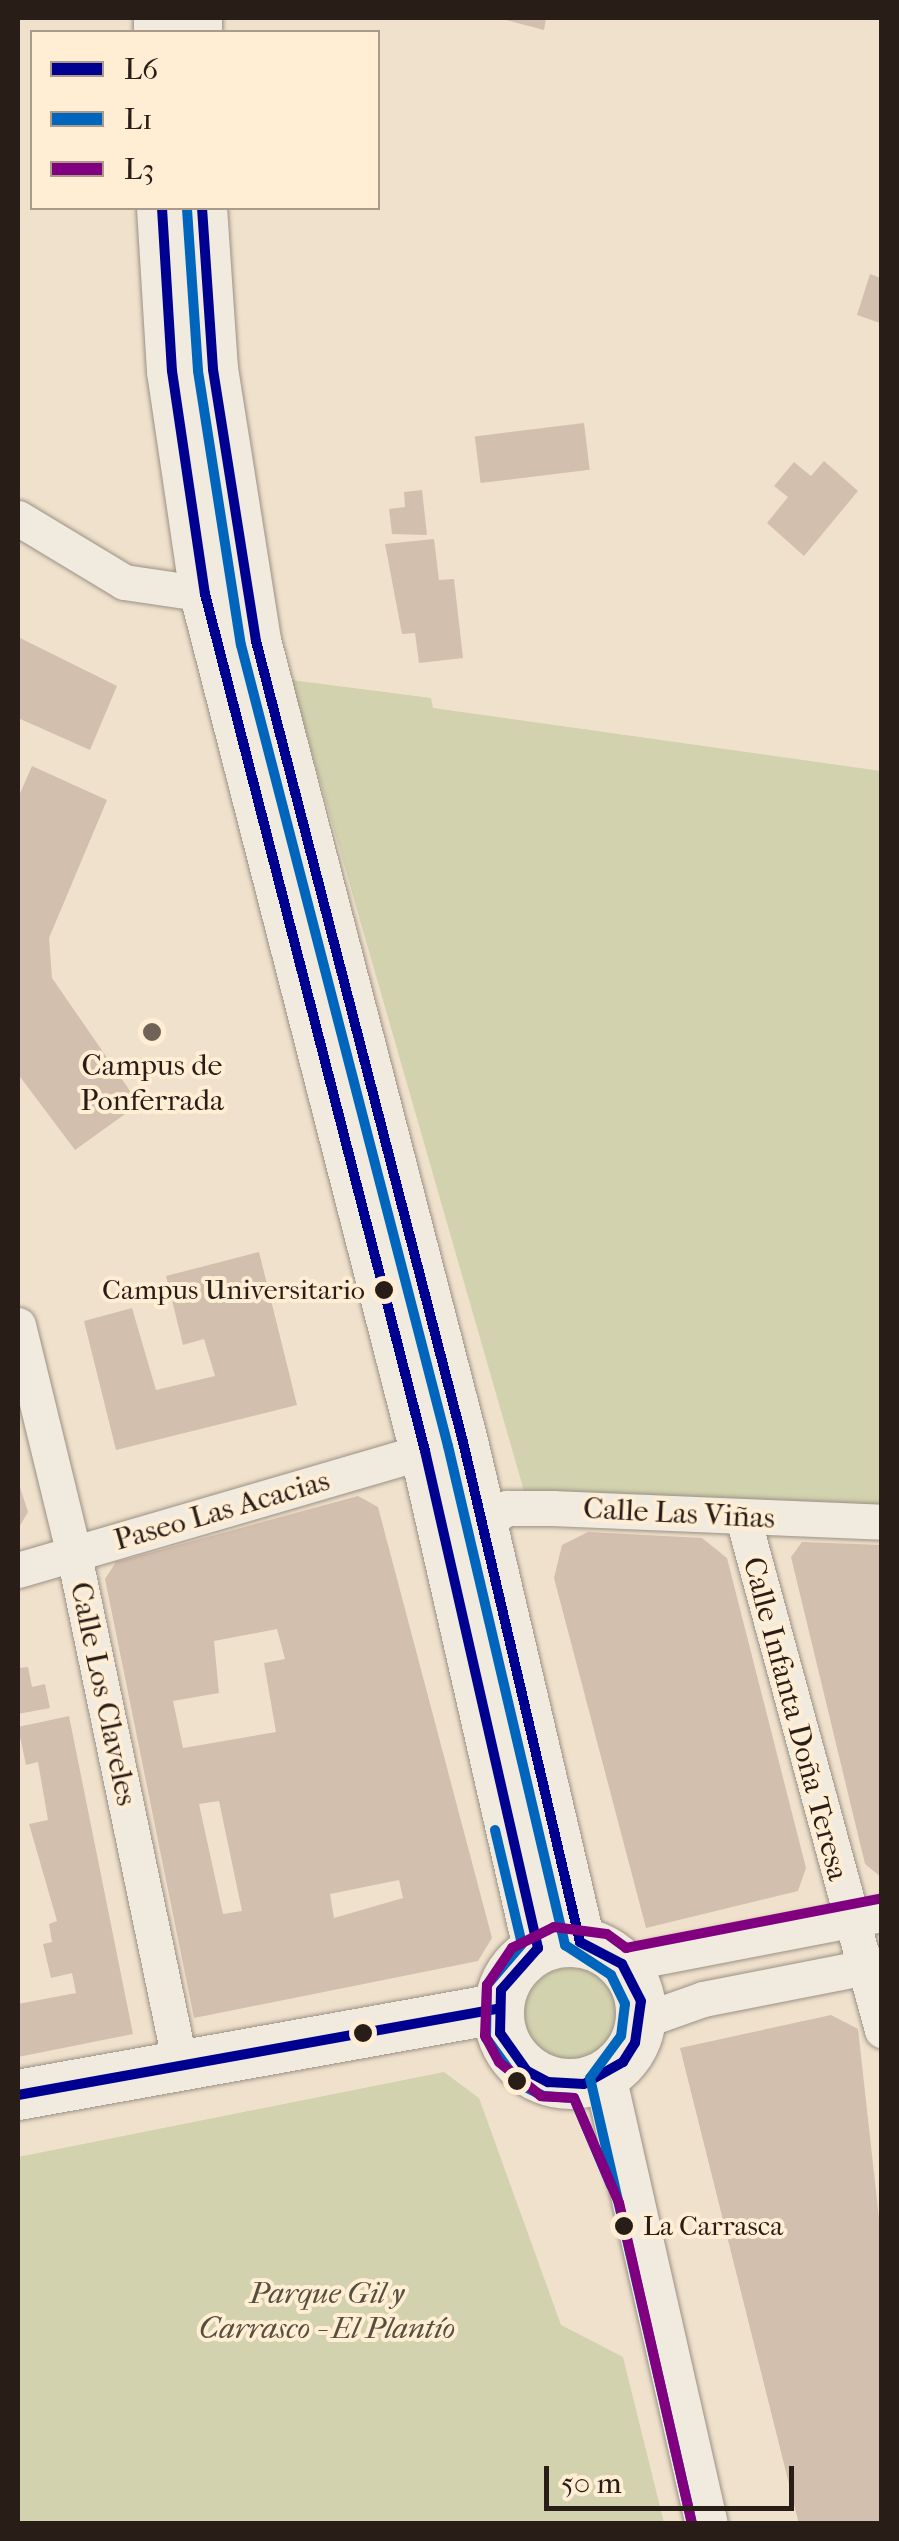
<!DOCTYPE html>
<meta charset="utf-8">
<style>
body{margin:0}
#map{position:relative;width:899px;height:2541px;overflow:hidden;background:#f0e1cc;font-family:"IM FELL French Canon",serif}
div>[style]{position:absolute}
[style*='--x']{left:calc(var(--x)*1px);top:calc(var(--y)*1px);width:calc(var(--w)*1px);rotate:calc(var(--a)*1deg)}
.green>*{inset:0;background:#d2d2ae}
.round{border-radius:50%}
.building>*{inset:0;background:#d3bfae;transform-origin:0 0}
.roads{filter:drop-shadow(0 0 2px #9b9184) drop-shadow(0 0 2px #9b9184)}
.minor>*{height:35px;margin:-17.5px;padding:0 17.5px;transform-origin:17.5px;border-radius:17.5px;background:#f1eadf}
.tertiary>*{height:42px;margin:-21px;padding:0 21px;transform-origin:21px;border-radius:21px;background:#f1eadf}
.secondary>*{height:50px;margin:-25px;padding:0 25px;transform-origin:25px;border-radius:25px;background:#f1eadf}
.secondary>.ring{margin:-25px;padding:0;box-sizing:content-box;background:none;border:50px solid #f1eadf;border-radius:50%}
.bus-1>*{height:10px;margin:-5px;padding:0 5px;transform-origin:5px;border-radius:5px;background:#000090}
.bus-2>*{height:10px;margin:-5px;padding:0 5px;transform-origin:5px;border-radius:5px;background:#0065bd}
.bus-3>*{height:10px;margin:-5px;padding:0 5px;transform-origin:5px;border-radius:5px;background:#800080}
.dots>*{width:28px;height:28px;translate:-50% -50%;box-sizing:border-box;border:5px solid #ffedd4;border-radius:50%}
span{translate:-50% -50%;white-space:nowrap;text-align:center;line-height:1.15;-webkit-text-stroke:8px #ffedd4;paint-order:stroke}
.bus-label{font-size:28px;color:#291d18}
.right{translate:-100% -50%;text-align:right}
.left{translate:0 -50%;text-align:left}
.poi-label{font-size:30px;color:#291d18}
.street-label{font-size:30px;color:#291d18}
.park-label{font-size:30px;color:#544f3e;font-style:italic}
.frame{position:absolute;inset:0;border:20px solid #291d18;pointer-events:none}
.legend{position:absolute;left:30px;top:30px;width:350px;height:180px;box-sizing:border-box;background:#ffedd4;border:2px solid #a99a89;margin:0;padding:12px 18px;list-style:none;font-size:30px;color:#291d18}
.legend li{display:flex;align-items:center;gap:20px;height:50px}
.legend b{width:50px;border:2px solid #a99a89}
.scale{position:absolute;left:544px;top:2466px;width:250px;height:45px;box-sizing:border-box;border:5px solid #291d18;border-top:0;padding-left:12px;font-size:30px;line-height:35px;white-space:nowrap;color:#291d18;-webkit-text-stroke:8px #ffedd4;paint-order:stroke}
</style>
<div id="map">
<div class="green">
<div style="clip-path:polygon(291px 680px,431px 698px,433px 708px,881px 771px,881px 1509px,526px 1498px)"></div>
<div class="round" style="left:524px;top:1968px;width:94px;height:94px"></div>
<div style="clip-path:polygon(444px 2072px,479px 2098px,561px 2325px,623px 2357px,664px 2523px,18px 2523px,18px 2157px)"></div>
</div>
<div class="building">
<div style="clip-path:polygon(499px 18px,546px 18px,544px 30px)"></div>
<div style="clip-path:polygon(870px 274px,881px 278px,880px 323px,857px 315px)"></div>
<div style="left:584px;top:423px;width:47px;height:110px;rotate:83deg"></div>
<div style="clip-path:polygon(824px 461px,858px 491px,804px 556px,767px 523px,788px 497px,774px 486px,794px 462px,811px 476px)"></div>
<div style="clip-path:polygon(422px 490px,427px 535px,392px 534px,389px 509px,405px 507px,404px 492px)"></div>
<div style="clip-path:polygon(434px 539px,439px 580px,454px 579px,463px 658px,419px 663px,415px 633px,402px 634px,385px 544px)"></div>
<div style="clip-path:polygon(18px 637px,117px 686px,90px 750px,18px 718px)"></div>
<div style="clip-path:polygon(32px 766px,107px 800px,49px 938px,52px 978px,139px 1104px,75px 1150px,18px 1074px,18px 798px)"></div>
<div style="clip-path:polygon(259px 1252px,297px 1405px,116px 1450px,84px 1321px,132px 1308px,156px 1390px,215px 1376px,204px 1339px,183px 1345px,166px 1276px)"></div>
<div style="clip-path:polygon(18px 1481px,28px 1512px,18px 1529px)"></div>
<div style="clip-path:polygon(evenodd,358px 1496px,378px 1507px,492px 1938px,478px 1961px,194px 2018px,105px 1579px,116px 1562px,358px 1496px,277px 1629px,285px 1659px,264px 1663px,276px 1732px,183px 1748px,173px 1701px,219px 1693px,214px 1641px,277px 1629px,358px 1496px,219px 1801px,242px 1911px,223px 1914px,199px 1804px,219px 1801px,358px 1496px,399px 1880px,403px 1898px,334px 1918px,330px 1894px,399px 1880px)"></div>
<div style="clip-path:polygon(588px 1532px,702px 1538px,727px 1558px,806px 1868px,798px 1891px,646px 1928px,554px 1578px,562px 1545px)"></div>
<div style="clip-path:polygon(802px 1542px,881px 1545px,881px 1877px,865px 1864px,791px 1557px)"></div>
<div style="clip-path:polygon(28px 1667px,32px 1687px,45px 1684px,50px 1708px,18px 1714px,18px 1668px)"></div>
<div style="clip-path:polygon(69px 1716px,133px 2034px,18px 2057px,18px 2004px,76px 1993px,72px 1973px,51px 1978px,43px 1944px,52px 1942px,49px 1924px,57px 1921px,29px 1824px,48px 1820px,38px 1762px,26px 1765px,18px 1727px)"></div>
<div style="clip-path:polygon(831px 2015px,858px 2029px,881px 2236px,881px 2524px,799px 2524px,680px 2048px)"></div>
</div>
<div class="roads">
<div class="minor">
<div style="--x:18;--y:518;--w:124;--a:31.1"></div>
<div style="--x:124;--y:582;--w:82;--a:8.4"></div>
<div style="--x:18;--y:1325;--w:237;--a:76.3"></div>
<div style="--x:74;--y:1555;--w:520;--a:78.24"></div>
<div style="--x:743;--y:1518;--w:531;--a:74.81"></div>
<div style="--x:482;--y:1524;--w:30;--a:-33"></div>
<div style="--x:507;--y:1508;--w:45;--a:0"></div>
<div style="--x:552;--y:1508;--w:330;--a:2.4"></div>
<div style="--x:18;--y:1570;--w:424;--a:-16.3"></div>
<div style="--x:622;--y:1964;--w:265;--a:-10.9"></div>
<div style="--x:641;--y:2021;--w:66;--a:-19.5"></div>
<div style="--x:703;--y:1999;--w:182;--a:-11.1"></div>
</div>
<div class="tertiary">
<div style="--x:605;--y:2076;--w:459;--a:77.2"></div>
</div>
<div class="secondary">
<div style="--x:159;--y:18;--w:14;--a:90"></div>
<div style="--x:197;--y:18;--w:14;--a:90"></div>
<div style="--x:162;--y:208;--w:163;--a:86.5"></div>
<div style="--x:172;--y:371;--w:225;--a:81.6"></div>
<div style="--x:205;--y:594;--w:885;--a:75.6"></div>
<div style="--x:425;--y:1451;--w:510;--a:77.19"></div>
<div style="--x:202;--y:208;--w:161;--a:86.1"></div>
<div style="--x:213;--y:369;--w:275;--a:81"></div>
<div style="--x:256;--y:641;--w:827;--a:75.51"></div>
<div style="--x:463;--y:1442;--w:514;--a:76.83"></div>
<div class="ring" style="left:499px;top:1942px;width:92px;height:92px"></div>
<div style="--x:18;--y:2095;--w:488;--a:-10.2"></div>
</div>
</div>
<div class="bus-1">
<div style="--x:162;--y:208;--w:163;--a:86.5"></div>
<div style="--x:172;--y:371;--w:225;--a:81.6"></div>
<div style="--x:205;--y:594;--w:885;--a:75.6"></div>
<div style="--x:425;--y:1451;--w:510;--a:77.19"></div>
<div style="--x:538;--y:1948;--w:56;--a:131.4"></div>
<div style="--x:501;--y:1990;--w:43;--a:91.3"></div>
<div style="--x:500;--y:2033;--w:47;--a:54.6"></div>
<div style="--x:527;--y:2071;--w:24;--a:28"></div>
<div style="--x:548;--y:2082;--w:36;--a:3"></div>
<div style="--x:584;--y:2084;--w:45;--a:-29.4"></div>
<div style="--x:623;--y:2062;--w:22;--a:-58"></div>
<div style="--x:635;--y:2043;--w:42;--a:-81.9"></div>
<div style="--x:641;--y:2001;--w:42;--a:-117.2"></div>
<div style="--x:622;--y:1964;--w:47;--a:-152.4"></div>
<div style="--x:580;--y:1942;--w:514;--a:-103.17"></div>
<div style="--x:463;--y:1442;--w:827;--a:-104.49"></div>
<div style="--x:256;--y:641;--w:275;--a:-99"></div>
<div style="--x:213;--y:369;--w:161;--a:-93.9"></div>
<div style="--x:18;--y:2095;--w:488;--a:-10.2"></div>
</div>
<div class="bus-2">
<div style="--x:187;--y:209;--w:162;--a:86.1"></div>
<div style="--x:198;--y:371;--w:277;--a:81.1"></div>
<div style="--x:241;--y:645;--w:827;--a:75.51"></div>
<div style="--x:448;--y:1446;--w:513;--a:76.8"></div>
<div style="--x:565;--y:1945;--w:55;--a:33.1"></div>
<div style="--x:611;--y:1975;--w:32;--a:64"></div>
<div style="--x:625;--y:2004;--w:32;--a:97"></div>
<div style="--x:621;--y:2036;--w:52;--a:126.4"></div>
<div style="--x:590;--y:2078;--w:458;--a:77.1"></div>
<div style="--x:495;--y:1830;--w:117;--a:76.7"></div>
<div style="--x:522;--y:1944;--w:54;--a:130.5"></div>
<div style="--x:487;--y:1985;--w:53;--a:91.1"></div>
<div style="--x:486;--y:2038;--w:57;--a:54.3"></div>
<div style="--x:519;--y:2084;--w:28;--a:26"></div>
<div style="--x:544;--y:2096;--w:30;--a:4"></div>
<div style="--x:574;--y:2098;--w:95;--a:67"></div>
</div>
<div class="bus-3">
<div style="--x:692;--y:2524;--w:329;--a:-102.8"></div>
<div style="--x:619;--y:2203;--w:114;--a:-113.2"></div>
<div style="--x:574;--y:2098;--w:33;--a:-177"></div>
<div style="--x:541;--y:2096;--w:54;--a:-141"></div>
<div style="--x:499;--y:2062;--w:30;--a:-118"></div>
<div style="--x:485;--y:2036;--w:51;--a:-87.8"></div>
<div style="--x:487;--y:1985;--w:45;--a:-56"></div>
<div style="--x:512;--y:1948;--w:47;--a:-26.6"></div>
<div style="--x:554;--y:1927;--w:53;--a:7.5"></div>
<div style="--x:607;--y:1934;--w:24;--a:36"></div>
<div style="--x:626;--y:1948;--w:258;--a:-11"></div>
</div>
<div class="dots">
<div style="left:152px;top:1032px;background:#6f6257"></div>
<div style="left:384px;top:1290px;background:#291d18"></div>
<div style="left:363px;top:2033px;background:#291d18"></div>
<div style="left:517px;top:2081px;background:#291d18"></div>
<div style="left:624px;top:2226px;background:#291d18"></div>
</div>
<div class="bus-label">
<span class="right" style="left:365px;top:1290px">Campus Universitario</span>
<span class="left" style="left:643px;top:2226px">La Carrasca</span>
</div>
<div class="poi-label">
<span style="left:152px;top:1083px">Campus de<br>Ponferrada</span>
</div>
<div class="street-label">
<span style="left:222px;top:1511px;rotate:-16deg">Paseo Las Acacias</span>
<span style="left:679px;top:1514px;rotate:3deg">Calle Las Viñas</span>
<span style="left:103px;top:1694px;rotate:78deg">Calle Los Claveles</span>
<span style="left:795px;top:1719px;rotate:75deg">Calle Infanta Doña Teresa</span>
</div>
<div class="park-label">
<span style="left:327px;top:2311px">Parque Gil y<br>Carrasco - El Plantío</span>
</div>
<div class="frame"></div>
<ul class="legend">
<li><b style="height:12px;background:#000090"></b>L6</li>
<li><b style="height:12px;background:#0065bd"></b>L1</li>
<li><b style="height:12px;background:#800080"></b>L3</li>
</ul>
<div class="scale">50 m</div>
</div>
